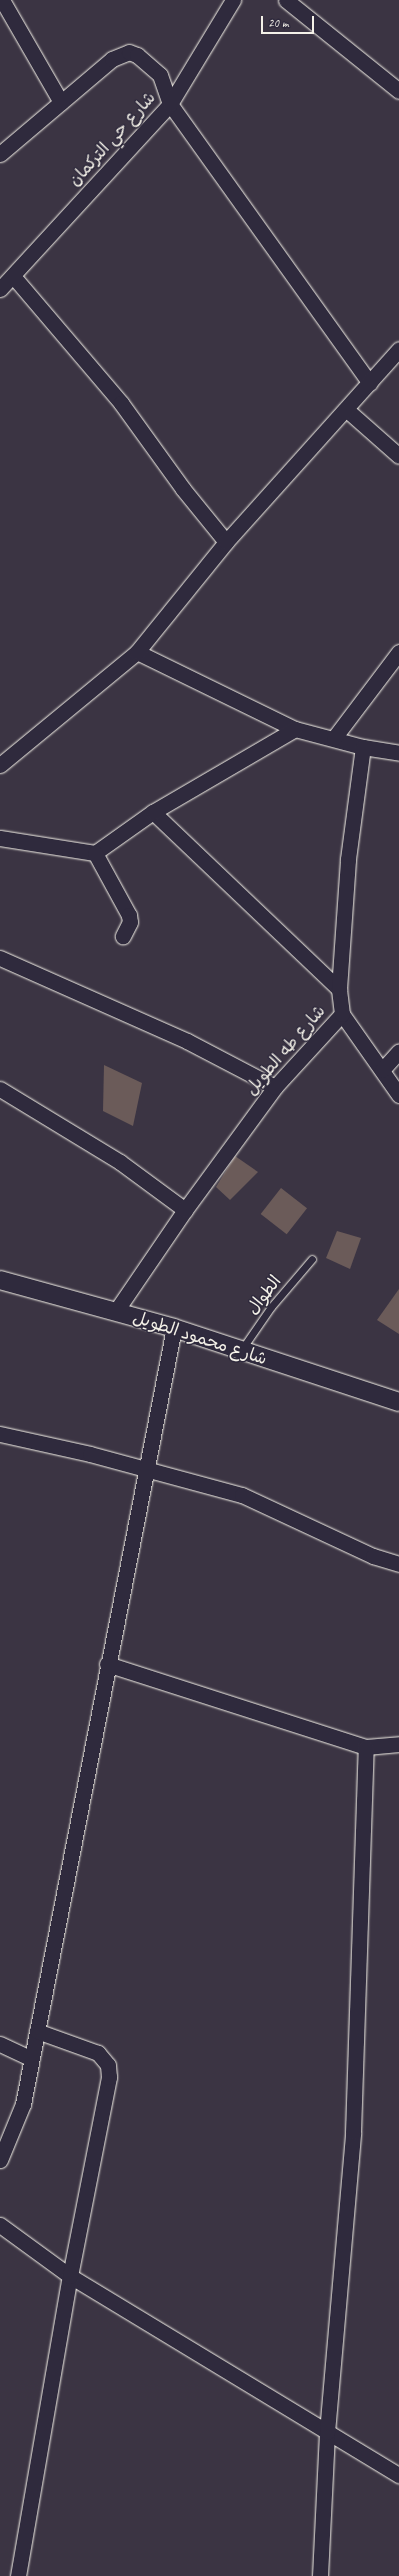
<!DOCTYPE html>
<meta charset="utf-8">
<style>
body{margin:0}
#map{position:relative;width:399px;height:2576px;overflow:hidden;background:#3b3443;font-family:Caveat,"Playpen Sans Arabic",sans-serif}
div>[style]{position:absolute}
[style*='--x']{left:calc(var(--x)*1px);top:calc(var(--y)*1px);width:calc(var(--w)*1px);rotate:calc(var(--a)*1deg)}
.building>*{inset:0;background:#6b5b59;transform-origin:0 0}
.roads{filter:drop-shadow(0 0 1px #f4f1e8) drop-shadow(0 0 1px #f4f1e8)}
.service>*{height:7px;margin:-3.5px;padding:0 3.5px;transform-origin:3.5px;border-radius:3.5px;background:#2f2a3d}
.minor>*{height:15px;margin:-7.5px;padding:0 7.5px;transform-origin:7.5px;border-radius:7.5px;background:#2f2a3d}
.tertiary>*{height:18px;margin:-9px;padding:0 9px;transform-origin:9px;border-radius:9px;background:#2f2a3d}
span{translate:-50% -50%;white-space:nowrap;text-align:center;line-height:1.15;-webkit-text-stroke:3px #2f2a3d;paint-order:stroke}
.street-label{font-size:17px;color:#f4f1e8}
.scale{position:absolute;left:261px;top:16px;width:53px;height:18px;box-sizing:border-box;border:2px solid #f4f1e8;border-top:0;padding-left:5px;font-size:12px;line-height:14px;white-space:nowrap;color:#f4f1e8;-webkit-text-stroke:3px #2f2a3d;paint-order:stroke}
</style>
<div id="map">
<div class="building">
<div style="clip-path:polygon(104px 1065px,142px 1083px,133px 1126px,103px 1111px)"></div>
<div style="clip-path:polygon(235px 1156px,258px 1172px,230px 1200px,216px 1187px)"></div>
<div style="left:281px;top:1188px;width:33px;height:33px;rotate:38deg"></div>
<div style="clip-path:polygon(337px 1231px,361px 1238px,350px 1269px,326px 1258px)"></div>
<div style="clip-path:polygon(399px 1289px,399px 1334px,377px 1320px)"></div>
</div>
<div class="roads">
<div class="service">
<div style="--x:242;--y:1349;--w:51;--a:-55.4"></div>
<div style="--x:271;--y:1307;--w:63;--a:-49.5"></div>
</div>
<div class="minor">
<div style="--x:2;--y:0;--w:118;--a:60"></div>
<div style="--x:286;--y:0;--w:145;--a:38.8"></div>
<div style="--x:0;--y:154;--w:147;--a:-40.3"></div>
<div style="--x:112;--y:59;--w:18;--a:-22"></div>
<div style="--x:129;--y:52;--w:9;--a:21"></div>
<div style="--x:137;--y:55;--w:30;--a:41"></div>
<div style="--x:160;--y:75;--w:31;--a:71"></div>
<div style="--x:170;--y:104;--w:343;--a:54.4"></div>
<div style="--x:13;--y:276;--w:167;--a:49.6"></div>
<div style="--x:121;--y:403;--w:106;--a:54.2"></div>
<div style="--x:183;--y:489;--w:68;--a:50.9"></div>
<div style="--x:0;--y:289;--w:251;--a:-47.4"></div>
<div style="--x:170;--y:104;--w:122;--a:-58.8"></div>
<div style="--x:347;--y:410;--w:69;--a:41.5"></div>
<div style="--x:137;--y:652;--w:176;--a:26"></div>
<div style="--x:295;--y:729;--w:70;--a:14.8"></div>
<div style="--x:363;--y:747;--w:36;--a:9"></div>
<div style="--x:334;--y:738;--w:108;--a:-52.9"></div>
<div style="--x:0;--y:765;--w:178;--a:-39.5"></div>
<div style="--x:137;--y:652;--w:141;--a:-51"></div>
<div style="--x:226;--y:542;--w:259;--a:-48.1"></div>
<div style="--x:153;--y:812;--w:257;--a:43.6"></div>
<div style="--x:0;--y:838;--w:96;--a:9"></div>
<div style="--x:95;--y:853;--w:71;--a:-35.3"></div>
<div style="--x:153;--y:812;--w:164;--a:-30.3"></div>
<div style="--x:95;--y:853;--w:71;--a:61.3"></div>
<div style="--x:129;--y:915;--w:7;--a:82"></div>
<div style="--x:130;--y:922;--w:16;--a:117"></div>
<div style="--x:0;--y:958;--w:205;--a:23.9"></div>
<div style="--x:187;--y:1041;--w:99;--a:27.6"></div>
<div style="--x:342;--y:1014;--w:99;--a:54.9"></div>
<div style="--x:382;--y:1070;--w:25;--a:-48"></div>
<div style="--x:0;--y:1089;--w:140;--a:31.3"></div>
<div style="--x:120;--y:1162;--w:81;--a:36.4"></div>
<div style="--x:116;--y:1311;--w:122;--a:-55.7"></div>
<div style="--x:185;--y:1210;--w:152;--a:-53.8"></div>
<div style="--x:275;--y:1087;--w:99;--a:-47.5"></div>
<div style="--x:342;--y:1014;--w:25;--a:-97"></div>
<div style="--x:339;--y:989;--w:130;--a:-86"></div>
<div style="--x:348;--y:859;--w:113;--a:-82.4"></div>
<div style="--x:0;--y:1434;--w:92;--a:12.5"></div>
<div style="--x:90;--y:1454;--w:157;--a:15.1"></div>
<div style="--x:242;--y:1495;--w:145;--a:25"></div>
<div style="--x:373;--y:1556;--w:27;--a:17"></div>
<div style="--x:107;--y:1664;--w:272;--a:17.8"></div>
<div style="--x:366;--y:1747;--w:33;--a:-5"></div>
<div style="--x:0;--y:2044;--w:33;--a:25"></div>
<div style="--x:0;--y:2160;--w:61;--a:-67.7"></div>
<div style="--x:23;--y:2104;--w:791;--a:-78.99"></div>
<div style="--x:0;--y:2225;--w:87;--a:36.1"></div>
<div style="--x:70;--y:2276;--w:385;--a:31.2"></div>
<div style="--x:18;--y:2576;--w:304;--a:-80.2"></div>
<div style="--x:70;--y:2276;--w:203;--a:-78.9"></div>
<div style="--x:109;--y:2077;--w:12;--a:-95"></div>
<div style="--x:108;--y:2065;--w:16;--a:-130"></div>
<div style="--x:98;--y:2053;--w:65;--a:-160.2"></div>
<div style="--x:320;--y:2576;--w:144;--a:-87.2"></div>
<div style="--x:327;--y:2432;--w:301;--a:-85"></div>
<div style="--x:353;--y:2132;--w:385;--a:-88.1"></div>
</div>
<div class="tertiary">
<div style="--x:0;--y:1280;--w:180;--a:15.4"></div>
<div style="--x:174;--y:1328;--w:237;--a:18.2"></div>
</div>
</div>
<div class="street-label">
<span style="left:112px;top:139px;rotate:-48deg">شارع حي التركمان</span>
<span style="left:285px;top:1050px;rotate:-49deg">شارع طه الطويل</span>
<span style="left:264px;top:1295px;rotate:-52deg">الطوال</span>
<span style="left:200px;top:1338px;rotate:18deg">شارع محمود الطويل</span>
</div>
<div class="scale">20 m</div>
</div>
